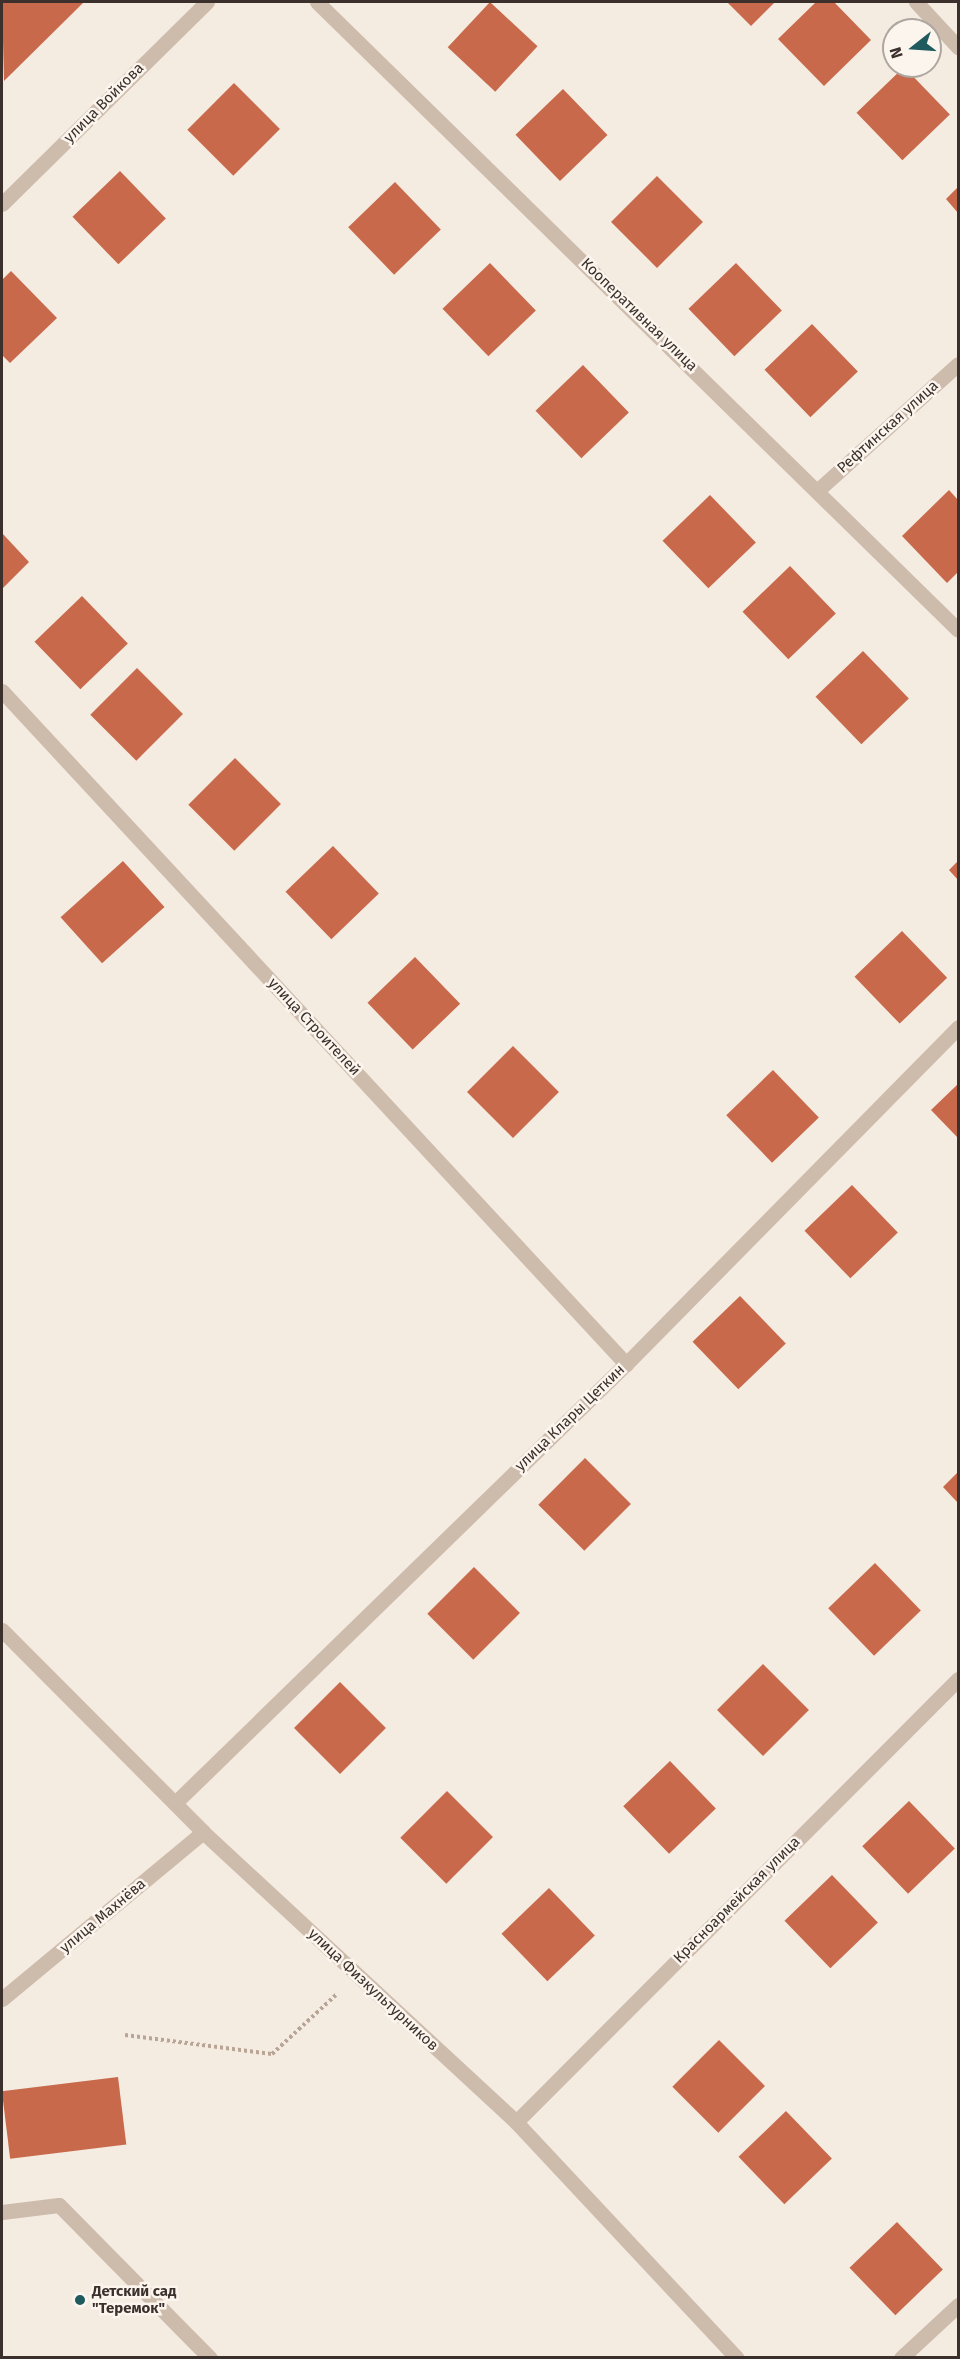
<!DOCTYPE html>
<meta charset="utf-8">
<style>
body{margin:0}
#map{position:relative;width:960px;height:2359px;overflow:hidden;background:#f4ebe1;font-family:"Fira Sans",sans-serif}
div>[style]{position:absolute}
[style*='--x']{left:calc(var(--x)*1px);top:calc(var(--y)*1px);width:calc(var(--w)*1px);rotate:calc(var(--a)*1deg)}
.building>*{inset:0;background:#c8694b;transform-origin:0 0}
.path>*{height:4px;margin-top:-2px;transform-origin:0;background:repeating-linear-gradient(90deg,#b9a596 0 3px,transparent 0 6px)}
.minor>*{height:15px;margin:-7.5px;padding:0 7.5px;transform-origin:7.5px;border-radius:7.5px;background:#cdbbac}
.dots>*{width:16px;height:16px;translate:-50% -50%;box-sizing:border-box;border:3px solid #fbf5ee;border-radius:50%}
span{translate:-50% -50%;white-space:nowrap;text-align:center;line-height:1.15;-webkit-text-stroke:5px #fbf5ee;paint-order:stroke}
.street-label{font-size:15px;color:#3b302b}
.poi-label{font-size:15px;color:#3b302b;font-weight:700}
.left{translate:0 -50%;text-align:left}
.frame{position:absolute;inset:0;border:3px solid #3b302b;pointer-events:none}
.north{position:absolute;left:882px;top:18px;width:60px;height:60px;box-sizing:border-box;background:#fbf5ee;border:2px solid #aea6a0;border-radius:50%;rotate:253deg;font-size:16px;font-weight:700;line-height:24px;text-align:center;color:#3b302b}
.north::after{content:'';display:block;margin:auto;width:21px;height:27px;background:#1f5a5e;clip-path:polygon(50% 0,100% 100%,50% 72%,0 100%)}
</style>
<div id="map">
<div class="building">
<div style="clip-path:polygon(2px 2px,84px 2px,4px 81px)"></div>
<div style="left:490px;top:2px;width:65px;height:62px;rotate:43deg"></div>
<div style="clip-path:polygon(727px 2px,775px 2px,751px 26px)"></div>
<div style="clip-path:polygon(816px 2px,834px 2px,871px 40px,824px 86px,778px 39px)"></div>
<div style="left:904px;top:67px;width:66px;height:66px;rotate:46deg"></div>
<div style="left:234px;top:83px;width:65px;height:66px;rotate:45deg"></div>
<div style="left:563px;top:89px;width:64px;height:66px;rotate:46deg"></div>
<div style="left:120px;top:171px;width:66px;height:66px;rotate:46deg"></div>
<div style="left:657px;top:176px;width:65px;height:65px;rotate:45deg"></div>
<div style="left:395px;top:182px;width:66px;height:65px;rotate:46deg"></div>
<div style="clip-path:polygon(958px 187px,958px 213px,946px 199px)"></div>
<div style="left:490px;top:263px;width:66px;height:66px;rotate:46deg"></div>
<div style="left:736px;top:263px;width:66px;height:66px;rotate:46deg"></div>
<div style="clip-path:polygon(11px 271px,57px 318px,10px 363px,2px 355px,2px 280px)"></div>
<div style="left:812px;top:324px;width:66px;height:66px;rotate:46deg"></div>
<div style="left:583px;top:365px;width:66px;height:66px;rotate:46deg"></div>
<div style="clip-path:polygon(949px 490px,958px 500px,958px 572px,947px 583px,902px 536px)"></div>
<div style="left:710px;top:495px;width:66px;height:66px;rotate:46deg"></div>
<div style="clip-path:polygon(2px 533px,29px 562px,2px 589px)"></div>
<div style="left:790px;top:566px;width:66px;height:66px;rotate:46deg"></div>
<div style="left:82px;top:596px;width:66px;height:66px;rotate:46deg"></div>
<div style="left:863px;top:651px;width:66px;height:66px;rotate:46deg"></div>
<div style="left:137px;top:668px;width:65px;height:66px;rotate:45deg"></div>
<div style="left:235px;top:758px;width:65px;height:66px;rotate:45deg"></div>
<div style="left:333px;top:846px;width:66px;height:66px;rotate:46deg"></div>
<div style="left:123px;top:861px;width:62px;height:84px;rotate:48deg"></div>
<div style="clip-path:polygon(958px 861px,958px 880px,949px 870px)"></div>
<div style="left:902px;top:931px;width:65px;height:66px;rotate:46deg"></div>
<div style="left:415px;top:957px;width:65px;height:66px;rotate:46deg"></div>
<div style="left:513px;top:1046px;width:65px;height:65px;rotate:45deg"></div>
<div style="left:773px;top:1070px;width:66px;height:65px;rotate:46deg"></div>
<div style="clip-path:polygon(958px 1084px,958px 1138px,931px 1110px)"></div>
<div style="left:852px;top:1185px;width:66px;height:66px;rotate:46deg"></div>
<div style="left:740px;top:1296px;width:66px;height:66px;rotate:46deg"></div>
<div style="left:585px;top:1458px;width:65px;height:66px;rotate:45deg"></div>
<div style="clip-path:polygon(958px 1472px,958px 1503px,943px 1487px)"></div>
<div style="left:875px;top:1563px;width:66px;height:65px;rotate:46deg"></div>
<div style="left:474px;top:1567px;width:65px;height:66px;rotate:45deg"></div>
<div style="left:763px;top:1664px;width:65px;height:65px;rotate:45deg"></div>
<div style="left:340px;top:1682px;width:65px;height:65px;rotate:45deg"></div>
<div style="left:670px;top:1761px;width:66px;height:65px;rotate:46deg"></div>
<div style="left:447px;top:1791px;width:65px;height:66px;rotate:45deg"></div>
<div style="left:909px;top:1801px;width:66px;height:65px;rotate:46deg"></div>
<div style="left:832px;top:1875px;width:66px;height:66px;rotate:46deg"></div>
<div style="left:549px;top:1888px;width:66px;height:66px;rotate:46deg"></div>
<div style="left:719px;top:2040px;width:65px;height:66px;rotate:45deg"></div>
<div style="left:118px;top:2077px;width:68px;height:117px;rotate:83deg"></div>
<div style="left:786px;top:2111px;width:66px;height:66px;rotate:46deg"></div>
<div style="left:897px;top:2222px;width:66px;height:66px;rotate:46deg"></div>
</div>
<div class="path">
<div style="--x:125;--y:2035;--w:148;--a:7.4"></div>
<div style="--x:272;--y:2054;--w:88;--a:-42.7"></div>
</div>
<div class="minor">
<div style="--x:317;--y:2;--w:897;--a:44.41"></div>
<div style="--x:916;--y:2;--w:62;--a:47"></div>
<div style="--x:2;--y:204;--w:288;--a:-44.6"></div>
<div style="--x:818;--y:490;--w:188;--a:-42"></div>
<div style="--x:2;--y:691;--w:918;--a:47.16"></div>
<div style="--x:2;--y:1630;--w:285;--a:45.1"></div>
<div style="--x:203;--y:1832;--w:427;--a:42.8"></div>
<div style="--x:516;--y:2122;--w:323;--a:46.9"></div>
<div style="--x:175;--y:1803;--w:629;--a:-44.23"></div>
<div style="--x:626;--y:1364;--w:473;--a:-45.4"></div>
<div style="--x:2;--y:1999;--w:261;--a:-39.7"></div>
<div style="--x:516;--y:2122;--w:626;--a:-45.06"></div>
<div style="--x:2;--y:2212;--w:57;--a:-7"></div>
<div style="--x:59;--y:2205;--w:215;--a:45.4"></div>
<div style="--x:901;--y:2358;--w:78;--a:-42.9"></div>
</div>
<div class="dots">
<div style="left:80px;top:2300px;background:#1f5a5e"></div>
</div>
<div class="street-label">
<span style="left:104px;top:103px;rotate:-45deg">улица Войкова</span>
<span style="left:639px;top:315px;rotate:44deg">Кооперативная улица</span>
<span style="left:888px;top:427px;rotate:-42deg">Рефтинская улица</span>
<span style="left:314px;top:1027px;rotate:47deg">улица Строителей</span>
<span style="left:570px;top:1418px;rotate:-44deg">улица Клары Цеткин</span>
<span style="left:737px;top:1900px;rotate:-45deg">Красноармейская улица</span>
<span style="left:103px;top:1916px;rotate:-40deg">улица Махнёва</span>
<span style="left:373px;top:1990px;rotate:43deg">улица Физкультурников</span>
</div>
<div class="poi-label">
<span class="left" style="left:92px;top:2300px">Детский сад<br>"Теремок"</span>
</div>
<div class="frame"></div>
<div class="north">N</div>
</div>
